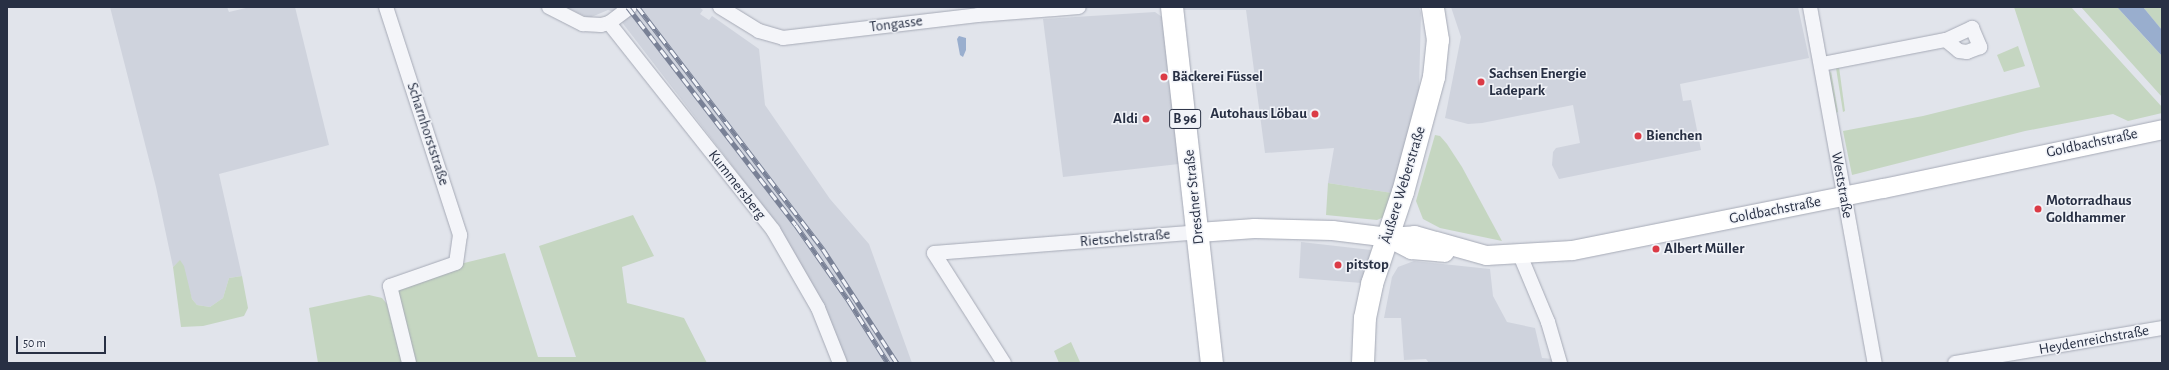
<!DOCTYPE html>
<meta charset="utf-8">
<style>
body{margin:0}
#map{position:relative;width:2169px;height:370px;overflow:hidden;background:#e1e4eb;font-family:"Alegreya Sans",sans-serif}
div>[style]{position:absolute}
[style*='--x']{left:calc(var(--x)*1px);top:calc(var(--y)*1px);width:calc(var(--w)*1px);rotate:calc(var(--a)*1deg)}
.built>*{inset:0;background:#cfd3dd}
.green>*{inset:0;background:#c5d6c1}
.water>*{inset:0;background:#99aece}
.roads{filter:drop-shadow(0 0 1px #a6aab6) drop-shadow(0 0 1px #a6aab6)}
.minor>*{height:14px;margin:-7px;padding:0 7px;transform-origin:7px;border-radius:7px;background:#f4f5f9}
.secondary>*{height:19px;margin:-9.5px;padding:0 9.5px;transform-origin:9.5px;border-radius:9.5px;background:#fff}
.primary>*{height:22px;margin:-11px;padding:0 11px;transform-origin:11px;border-radius:11px;background:#fff}
.rail>*{height:4.5px;margin-top:-2.25px;transform-origin:0;background:repeating-linear-gradient(90deg,#f1f3f8 0 9px,#798196 0 18px);box-sizing:border-box;border-block:1px solid #798196}
.dots>*{width:11px;height:11px;translate:-50% -50%;box-sizing:border-box;border:2px solid #f1f3f8;border-radius:50%}
span{translate:-50% -50%;white-space:nowrap;text-align:center;line-height:1.15;-webkit-text-stroke:3px #f1f3f8;paint-order:stroke}
.shield-label span{padding:1px 3px;background:#f1f3f8;border:1px solid;border-radius:3px;-webkit-text-stroke-width:0}
.shield-label{font-size:14px;color:#283044;font-weight:700}
.street-label{font-size:15px;color:#283044}
.poi-label{font-size:15px;color:#283044;font-weight:700}
.left{translate:0 -50%;text-align:left}
.right{translate:-100% -50%;text-align:right}
.frame{position:absolute;inset:0;border:8px solid #283044;pointer-events:none}
.scale{position:absolute;left:16px;top:336px;width:90px;height:18px;box-sizing:border-box;border:2px solid #283044;border-top:0;padding-left:5px;font-size:12px;line-height:14px;white-space:nowrap;color:#283044;-webkit-text-stroke:3px #f1f3f8;paint-order:stroke}
</style>
<div id="map">
<div class="built">
<div style="clip-path:polygon(110px 7px,227px 7px,229px 12px,250px 7px,295px 7px,329px 145px,219px 174px,242px 276px,229px 278px,223px 298px,210px 307px,197px 305px,192px 299px,180px 261px,173px 267px,156px 187px)"></div>
<div style="clip-path:polygon(565px 7px,621px 7px,614px 12px,608px 10px,589px 18px)"></div>
<div style="clip-path:polygon(641px 7px,699px 7px,703px 10px,700px 14px,709px 20px,712px 16px,759px 49px,765px 105px,830px 199px,869px 244px,912px 363px,844px 363px,824px 305px,774px 220px,621px 21px)"></div>
<div style="clip-path:polygon(1183px 7px,1419px 7px,1421px 13px,1419px 89px,1392px 193px,1328px 183px,1334px 148px,1265px 153px,1246px 10px,1183px 10px)"></div>
<div style="clip-path:polygon(1451px 7px,1798px 7px,1809px 58px,1680px 84px,1683px 101px,1691px 100px,1701px 150px,1559px 179px,1552px 165px,1553px 152px,1556px 148px,1580px 143px,1573px 105px,1482px 123px,1468px 124px,1445px 118px,1461px 37px)"></div>
<div style="clip-path:polygon(1155px 12px,1162px 17px,1179px 164px,1063px 177px,1043px 19px)"></div>
<div style="clip-path:polygon(1301px 242px,1371px 250px,1362px 283px,1299px 278px)"></div>
<div style="clip-path:polygon(1414px 261px,1490px 269px,1493px 296px,1507px 322px,1535px 328px,1542px 358px,1554px 359px,1555px 363px,1429px 363px,1426px 359px,1404px 360px,1401px 318px,1384px 318px,1392px 277px,1398px 267px)"></div>
</div>
<div class="green">
<div style="clip-path:polygon(2014px 7px,2071px 7px,2162px 107px,2162px 113px,2128px 121px,2113px 114px,2025px 131px,1852px 175px,1843px 131px,1923px 116px,2040px 87px)"></div>
<div style="clip-path:polygon(2081px 7px,2117px 7px,2148px 41px,2162px 56px,2162px 97px)"></div>
<div style="clip-path:polygon(2143px 7px,2162px 7px,2162px 30px,2161px 29px)"></div>
<div style="clip-path:polygon(2018px 46px,2025px 66px,2004px 72px,1997px 55px)"></div>
<div style="clip-path:polygon(1839px 67px,1845px 111px,1843px 112px,1836px 68px)"></div>
<div style="clip-path:polygon(1831px 71px,1838px 112px,1836px 113px,1829px 75px)"></div>
<div style="clip-path:polygon(1435px 135px,1440px 136px,1447px 144px,1462px 167px,1502px 241px,1440px 228px,1423px 219px,1416px 201px)"></div>
<div style="clip-path:polygon(1328px 183px,1392px 193px,1384px 217px,1377px 220px,1326px 215px)"></div>
<div style="clip-path:polygon(633px 215px,654px 256px,622px 267px,627px 303px,684px 318px,707px 363px,411px 363px,392px 287px,460px 264px,505px 253px,538px 357px,576px 357px,539px 246px)"></div>
<div style="clip-path:polygon(180px 260px,184px 266px,192px 299px,197px 305px,210px 307px,223px 298px,229px 278px,242px 276px,248px 308px,244px 316px,203px 326px,181px 327px,173px 267px)"></div>
<div style="clip-path:polygon(369px 295px,382px 298px,387px 304px,402px 363px,318px 363px,309px 308px)"></div>
<div style="clip-path:polygon(1071px 342px,1080px 362px,1059px 363px,1054px 351px)"></div>
</div>
<div class="water">
<div style="clip-path:polygon(2117px 7px,2143px 7px,2162px 30px,2162px 56px)"></div>
<div style="clip-path:polygon(959px 36px,966px 38px,966px 50px,963px 57px,960px 55px,957px 39px)"></div>
</div>
<div class="roads">
<div class="minor">
<div style="--x:386;--y:7;--w:240;--a:72"></div>
<div style="--x:460;--y:235;--w:28;--a:98"></div>
<div style="--x:456;--y:263;--w:70;--a:160.8"></div>
<div style="--x:390;--y:286;--w:79;--a:76.1"></div>
<div style="--x:549;--y:7;--w:38;--a:27"></div>
<div style="--x:583;--y:24;--w:18;--a:3"></div>
<div style="--x:601;--y:25;--w:8;--a:-14"></div>
<div style="--x:609;--y:23;--w:26;--a:-37"></div>
<div style="--x:720;--y:7;--w:46;--a:31.6"></div>
<div style="--x:759;--y:31;--w:25;--a:16"></div>
<div style="--x:783;--y:38;--w:196;--a:-6.7"></div>
<div style="--x:978;--y:15;--w:101;--a:-4.5"></div>
<div style="--x:1810;--y:7;--w:362;--a:79.7"></div>
<div style="--x:609;--y:23;--w:264;--a:51.6"></div>
<div style="--x:773;--y:230;--w:90;--a:60"></div>
<div style="--x:818;--y:308;--w:59;--a:68.2"></div>
<div style="--x:1822;--y:64;--w:126;--a:-11"></div>
<div style="--x:1946;--y:40;--w:29;--a:-25"></div>
<div style="--x:1972;--y:28;--w:21;--a:67"></div>
<div style="--x:1980;--y:47;--w:14;--a:159"></div>
<div style="--x:1967;--y:52;--w:8;--a:-173"></div>
<div style="--x:1959;--y:51;--w:17;--a:-140"></div>
<div style="--x:1520;--y:255;--w:73;--a:67.3"></div>
<div style="--x:1548;--y:322;--w:43;--a:73.7"></div>
<div style="--x:1004;--y:363;--w:130;--a:-122.5"></div>
<div style="--x:934;--y:253;--w:265;--a:-4.5"></div>
<div style="--x:1955;--y:363;--w:210;--a:-9.6"></div>
</div>
<div class="secondary">
<div style="--x:1198;--y:232;--w:56;--a:-4.1"></div>
<div style="--x:1254;--y:228;--w:78;--a:1.5"></div>
<div style="--x:1332;--y:230;--w:56;--a:7.1"></div>
<div style="--x:1388;--y:237;--w:26;--a:28"></div>
<div style="--x:1411;--y:249;--w:33;--a:5"></div>
<div style="--x:1388;--y:237;--w:26;--a:-4"></div>
<div style="--x:1414;--y:235;--w:75;--a:15.5"></div>
<div style="--x:1486;--y:255;--w:86;--a:-3.3"></div>
<div style="--x:1572;--y:250;--w:317;--a:-11.3"></div>
<div style="--x:1883;--y:188;--w:285;--a:-11.9"></div>
</div>
<div class="primary">
<div style="--x:1172;--y:7;--w:358;--a:83.6"></div>
<div style="--x:1363;--y:363;--w:45;--a:-87.5"></div>
<div style="--x:1365;--y:318;--w:35;--a:-78"></div>
<div style="--x:1372;--y:284;--w:97;--a:-71.4"></div>
<div style="--x:1403;--y:192;--w:119;--a:-74.9"></div>
<div style="--x:1434;--y:77;--w:37;--a:-84"></div>
<div style="--x:1438;--y:40;--w:33;--a:-99"></div>
</div>
</div>
<div class="rail">
<div style="--x:628;--y:7;--w:275;--a:52.4"></div>
<div style="--x:796;--y:225;--w:93;--a:55.1"></div>
<div style="--x:849;--y:301;--w:73;--a:57.8"></div>
<div style="--x:638;--y:7;--w:305;--a:52.6"></div>
<div style="--x:823;--y:249;--w:136;--a:57"></div>
</div>
<div class="dots">
<div style="left:1164px;top:77px;background:#db3b46"></div>
<div style="left:1481px;top:82px;background:#db3b46"></div>
<div style="left:1315px;top:114px;background:#db3b46"></div>
<div style="left:1146px;top:119px;background:#db3b46"></div>
<div style="left:1638px;top:136px;background:#db3b46"></div>
<div style="left:2038px;top:209px;background:#db3b46"></div>
<div style="left:1656px;top:249px;background:#db3b46"></div>
<div style="left:1338px;top:265px;background:#db3b46"></div>
</div>
<div class="shield-label">
<span style="left:1185px;top:119px">B 96</span>
</div>
<div class="street-label">
<span style="left:896px;top:24px;rotate:-7deg">Tongasse</span>
<span style="left:428px;top:134px;rotate:72deg">Scharnhorststraße</span>
<span style="left:2092px;top:143px;rotate:-12deg">Goldbachstraße</span>
<span style="left:737px;top:185px;rotate:52deg">Kummersberg</span>
<span style="left:1403px;top:185px;rotate:-73deg">Äußere Weberstraße</span>
<span style="left:1842px;top:185px;rotate:80deg">Weststraße</span>
<span style="left:1194px;top:197px;rotate:-96deg">Dresdner Straße</span>
<span style="left:1775px;top:210px;rotate:-11deg">Goldbachstraße</span>
<span style="left:1125px;top:238px;rotate:-5deg">Rietschelstraße</span>
<span style="left:2094px;top:340px;rotate:-10deg">Heydenreichstraße</span>
</div>
<div class="poi-label">
<span class="left" style="left:1489px;top:82px">Sachsen Energie<br>Ladepark</span>
<span class="left" style="left:1172px;top:77px">Bäckerei Füssel</span>
<span class="right" style="left:1307px;top:114px">Autohaus Löbau</span>
<span class="right" style="left:1138px;top:119px">Aldi</span>
<span class="left" style="left:1646px;top:136px">Bienchen</span>
<span class="left" style="left:2046px;top:209px">Motorradhaus<br>Goldhammer</span>
<span class="left" style="left:1664px;top:249px">Albert Müller</span>
<span class="left" style="left:1346px;top:265px">pitstop</span>
</div>
<div class="frame"></div>
<div class="scale">50 m</div>
</div>
